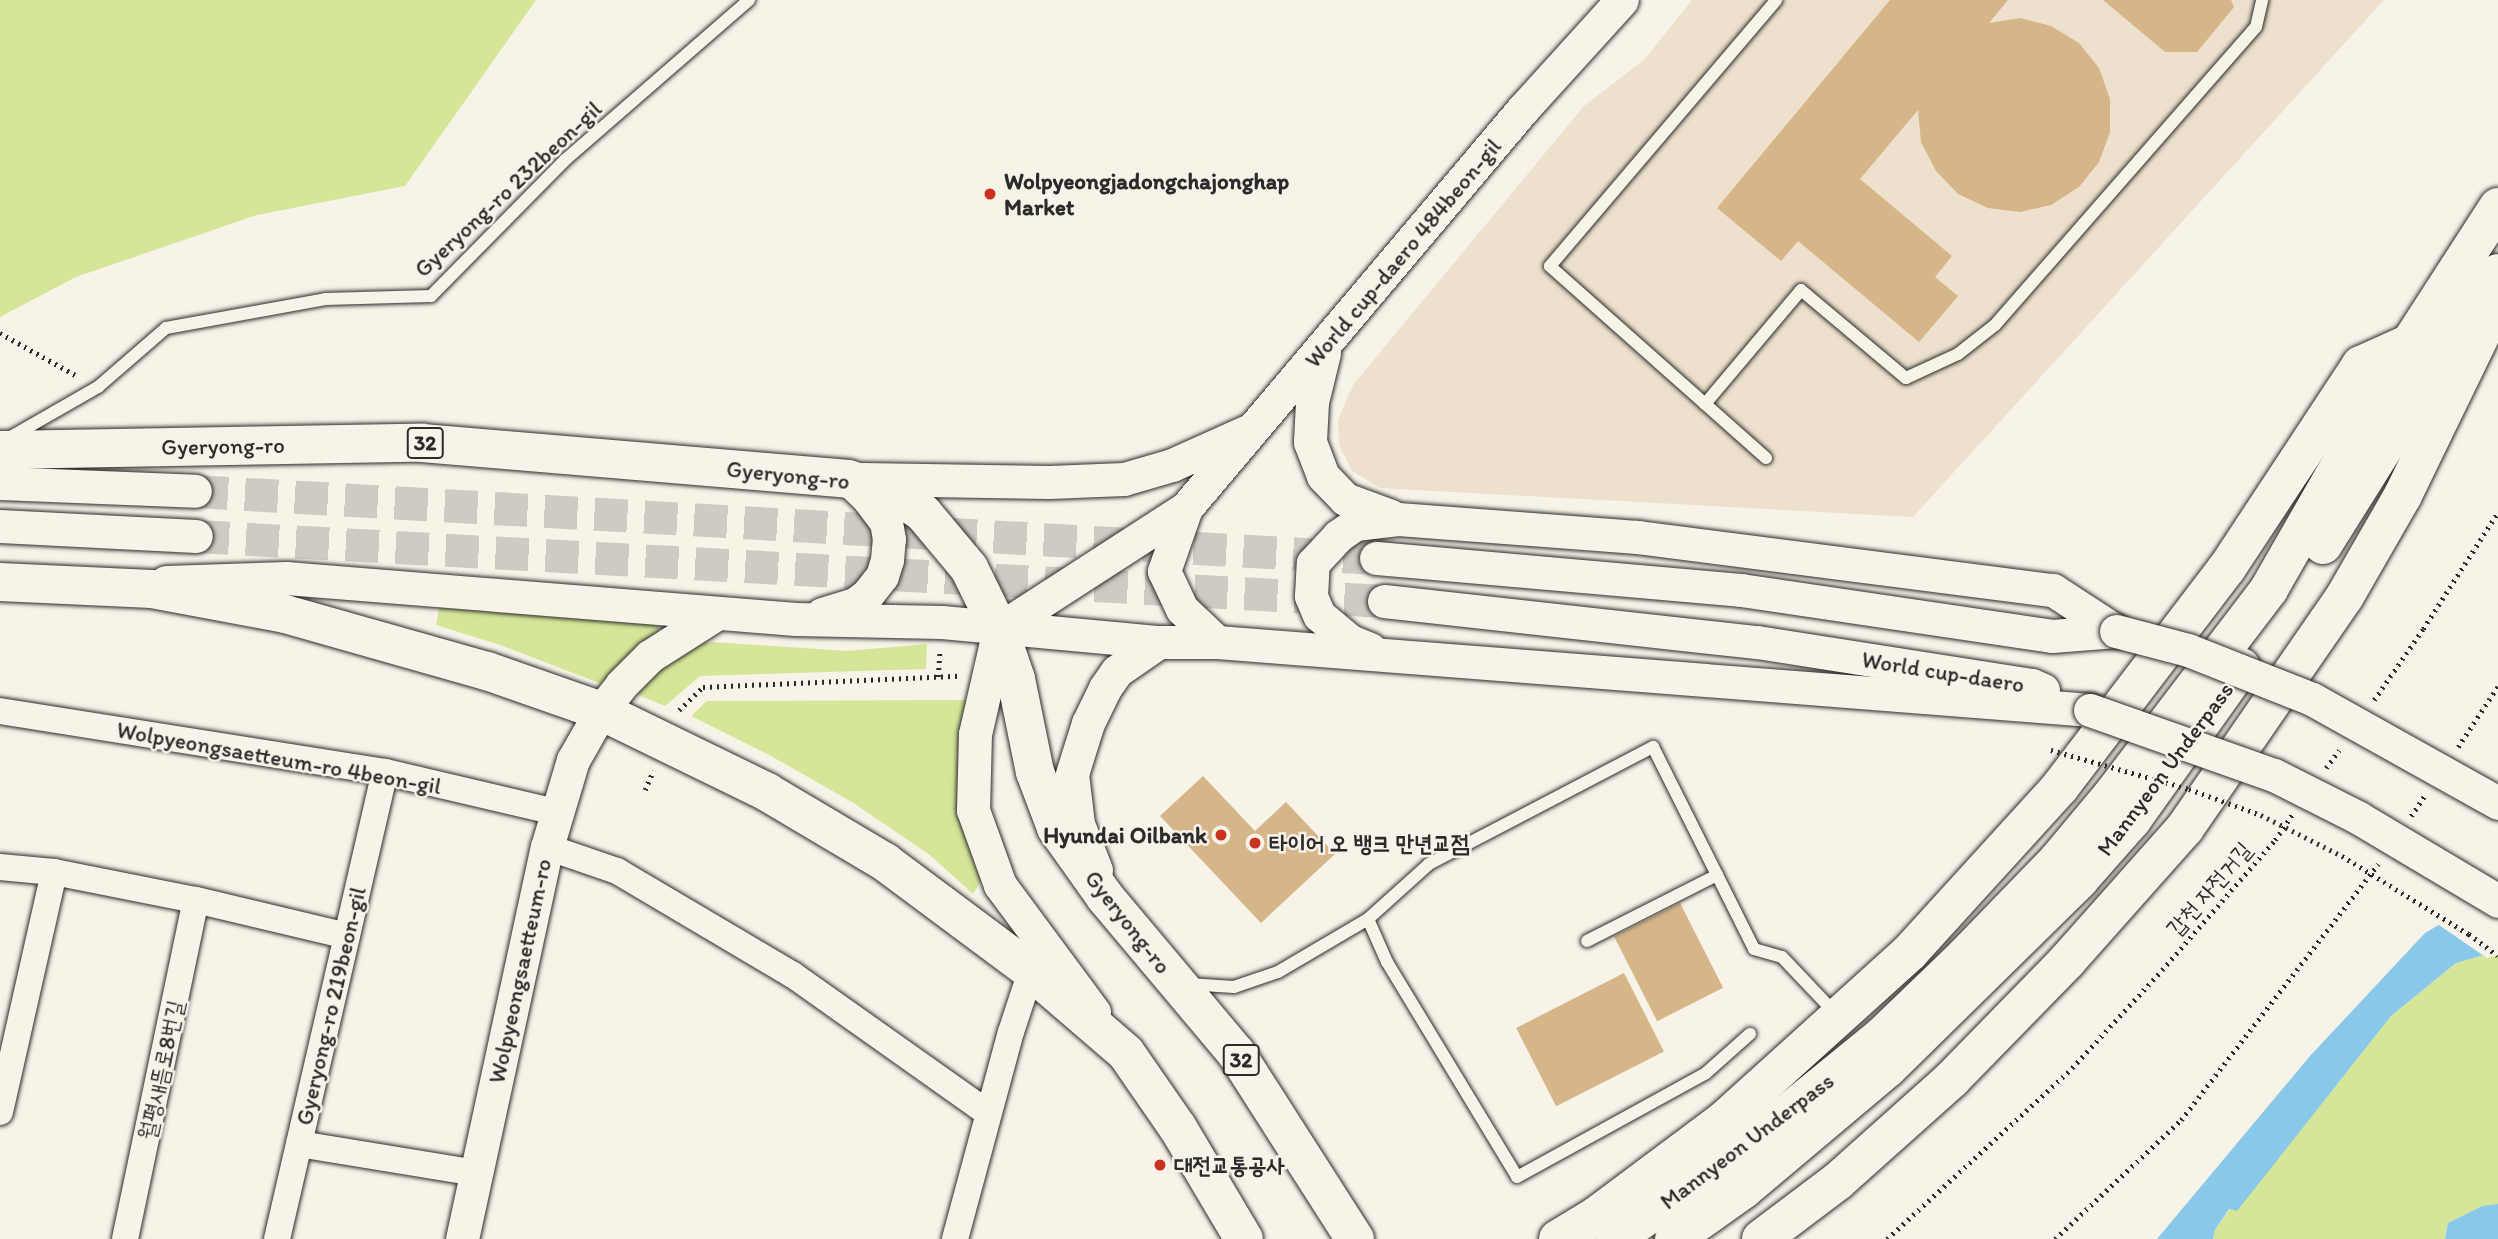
<!DOCTYPE html>
<meta charset="utf-8">
<style>
body{margin:0}
#map{position:relative;width:2498px;height:1239px;overflow:hidden;background:#f7f3e8;font-family:Itim,"Poor Story",sans-serif}
div>[style]{position:absolute}
[style*='--x']{left:calc(var(--x)*1px);top:calc(var(--y)*1px);width:calc(var(--w)*1px);rotate:calc(var(--a)*1deg)}
.built>*{inset:0;background:#ede0cc}
.green>*{inset:0;background:#d5e699}
.water>*{inset:0;background:#8ac8ea}
.pier>*{inset:0;background:#f7f3e8}
.building>*{inset:0;background:#d6b589;transform-origin:0 0}
.tertiary-tunnel>*{height:33px;margin-top:-16.5px;transform-origin:0;background:repeating-linear-gradient(90deg,#cecbc2 0 33px,transparent 0 50px)}
.path>*{height:4.5px;margin-top:-2.25px;transform-origin:0;background:repeating-linear-gradient(90deg,#2b2b2b 0 2px,transparent 0 7px)}
.roads{filter:drop-shadow(0 0 2px #2b2b2b) drop-shadow(0 0 2px #2b2b2b)}
.service>*{height:12px;margin:-6px;padding:0 6px;transform-origin:6px;border-radius:6px;background:#f7f3e8}
.minor>*{height:26px;margin:-13px;padding:0 13px;transform-origin:13px;border-radius:13px;background:#f7f3e8}
.tertiary>*{height:33px;margin:-16.5px;padding:0 16.5px;transform-origin:16.5px;border-radius:16.5px;background:#f7f3e8}
.primary>*{height:38px;margin:-19px;padding:0 19px;transform-origin:19px;border-radius:19px;background:#f7f3e8}
.path-bridge>*{height:4.5px;margin-top:-2.25px;transform-origin:0;background:repeating-linear-gradient(90deg,#2b2b2b 0 2px,transparent 0 7px)}
.bridges{filter:drop-shadow(0 0 2px #2b2b2b) drop-shadow(0 0 2px #2b2b2b)}
.tertiary-bridge>*{height:33px;margin:-16.5px;padding:0 16.5px;transform-origin:16.5px;border-radius:16.5px;background:#f7f3e8}
.dots>*{width:19px;height:19px;translate:-50% -50%;box-sizing:border-box;border:4px solid #f7f3e8;border-radius:50%}
span{translate:-50% -50%;white-space:nowrap;text-align:center;line-height:1.15;-webkit-text-stroke:5px #f7f3e8;paint-order:stroke}
.shield-label span{padding:2px 5px;background:#f7f3e8;border:2px solid;border-radius:5px;-webkit-text-stroke-width:0}
.shield-label{font-size:21px;color:#2b2b2b;font-weight:700}
.poi-label{font-size:23px;color:#2b2b2b;font-weight:700}
.left{translate:0 -50%;text-align:left}
.right{translate:-100% -50%;text-align:right}
.street-label{font-size:23px;color:#2b2b2b}
</style>
<div id="map">
<div class="built">
<div style="clip-path:polygon(1692px 0,2384px 0,1913px 517px,1380px 488px,1352px 471px,1339px 445px,1338px 420px,1353px 385px,1584px 106px,1644px 60px)"></div>
</div>
<div class="green">
<div style="clip-path:polygon(0 0,536px 0,405px 186px,257px 215px,76px 277px,0 317px)"></div>
<div style="clip-path:polygon(439px 608px,654px 622px,664px 635px,602px 684px,500px 645px,436px 625px)"></div>
<div style="clip-path:polygon(713px 642px,847px 651px,927px 644px,926px 669px,700px 676px,665px 706px,639px 695px,635px 685px,693px 644px)"></div>
<div style="clip-path:polygon(972px 700px,960px 818px,981px 881px,973px 894px,930px 855px,852px 802px,771px 756px,691px 716px,707px 701px)"></div>
<div style="clip-path:polygon(2498px 951px,2498px 1204px,2482px 1206px,2448px 1223px,2445px 1239px,2213px 1239px,2215px 1230px,2230px 1209px,2316px 1110px,2391px 1016px,2456px 963px)"></div>
</div>
<div class="water">
<div style="clip-path:polygon(2498px 890px,2498px 951px,2456px 963px,2391px 1016px,2237px 1211px,2229px 1209px,2215px 1230px,2213px 1239px,2157px 1239px,2310px 1056px,2425px 933px)"></div>
<div style="clip-path:polygon(2498px 1204px,2498px 1239px,2445px 1239px,2448px 1223px,2482px 1206px)"></div>
</div>
<div class="pier">
<div style="clip-path:polygon(2498px 886px,2498px 955px,2487px 958px,2436px 923px)"></div>
</div>
<div class="building">
<div style="clip-path:polygon(1890px 0,2008px 0,1989px 23px,2020px 18px,2051px 26px,2079px 43px,2099px 68px,2110px 99px,2110px 132px,2099px 162px,2079px 187px,2051px 205px,2020px 212px,1988px 208px,1958px 194px,1936px 171px,1921px 142px,1918px 110px,1860px 179px,1952px 256px,1935px 277px,1958px 296px,1919px 342px,1798px 241px,1781px 261px,1717px 208px)"></div>
<div style="clip-path:polygon(2103px 0,2231px 0,2234px 7px,2197px 52px,2165px 52px)"></div>
<div style="clip-path:polygon(1203px 776px,1255px 831px,1286px 802px,1335px 854px,1261px 923px,1160px 816px)"></div>
<div style="left:1680px;top:903px;width:95px;height:74px;rotate:63deg"></div>
<div style="left:1624px;top:973px;width:88px;height:121px;rotate:63deg"></div>
</div>
<div class="tertiary-tunnel">
<div style="--x:195;--y:491;--w:1183;--a:3.25"></div>
<div style="--x:196;--y:536;--w:1190;--a:3.13"></div>
</div>
<div class="path">
<div style="--x:0;--y:333;--w:90;--a:29.1"></div>
<div style="--x:938;--y:677;--w:27;--a:-86"></div>
<div style="--x:2374;--y:700;--w:86;--a:-55.4"></div>
<div style="--x:2423;--y:629;--w:139;--a:-57.3"></div>
<div style="--x:679;--y:710;--w:33;--a:-44"></div>
<div style="--x:703;--y:687;--w:256;--a:-2.5"></div>
<div style="--x:2458;--y:747;--w:73;--a:-56.7"></div>
<div style="--x:2326;--y:768;--w:22;--a:-54"></div>
<div style="--x:645;--y:790;--w:21;--a:-67"></div>
<div style="--x:2411;--y:816;--w:25;--a:-56"></div>
<div style="--x:1887;--y:1239;--w:252;--a:-42.7"></div>
<div style="--x:2072;--y:1068;--w:133;--a:-47.4"></div>
<div style="--x:2162;--y:970;--w:172;--a:-49"></div>
<div style="--x:2275;--y:840;--w:30;--a:-56"></div>
<div style="--x:2055;--y:1239;--w:173;--a:-43.4"></div>
<div style="--x:2181;--y:1120;--w:323;--a:-52.4"></div>
</div>
<div class="roads">
<div class="service">
<div style="--x:1705;--y:404;--w:149;--a:-49.9"></div>
<div style="--x:1801;--y:290;--w:137;--a:40"></div>
<div style="--x:1906;--y:378;--w:57;--a:-24.8"></div>
<div style="--x:1958;--y:354;--w:47;--a:-38.1"></div>
<div style="--x:1995;--y:325;--w:396;--a:-48.8"></div>
<div style="--x:2256;--y:27;--w:28;--a:-77"></div>
<div style="--x:9;--y:438;--w:103;--a:-29.8"></div>
<div style="--x:98;--y:387;--w:90;--a:-40.9"></div>
<div style="--x:166;--y:328;--w:162;--a:-10.3"></div>
<div style="--x:325;--y:299;--w:106;--a:-1.6"></div>
<div style="--x:431;--y:296;--w:191;--a:-45.4"></div>
<div style="--x:565;--y:160;--w:244;--a:-41"></div>
<div style="--x:1766;--y:458;--w:289;--a:-138.4"></div>
<div style="--x:1550;--y:266;--w:349;--a:-49.6"></div>
<div style="--x:1368;--y:919;--w:47;--a:66.2"></div>
<div style="--x:1387;--y:962;--w:251;--a:58.8"></div>
<div style="--x:1517;--y:1177;--w:216;--a:-28.8"></div>
<div style="--x:1706;--y:1073;--w:59;--a:-41.6"></div>
<div style="--x:1587;--y:941;--w:146;--a:-26.9"></div>
<div style="--x:1188;--y:984;--w:46;--a:3.7"></div>
<div style="--x:1234;--y:987;--w:46;--a:-18.8"></div>
<div style="--x:1278;--y:972;--w:104;--a:-30.5"></div>
<div style="--x:1368;--y:919;--w:82;--a:-42"></div>
<div style="--x:1429;--y:864;--w:253;--a:-27.6"></div>
<div style="--x:1653;--y:747;--w:226;--a:63.4"></div>
<div style="--x:1754;--y:949;--w:29;--a:16"></div>
<div style="--x:1782;--y:957;--w:80;--a:46.5"></div>
</div>
<div class="minor">
<div style="--x:0;--y:711;--w:390;--a:9"></div>
<div style="--x:385;--y:772;--w:176;--a:13.2"></div>
<div style="--x:547;--y:847;--w:74;--a:18.9"></div>
<div style="--x:617;--y:871;--w:204;--a:30.6"></div>
<div style="--x:793;--y:975;--w:239;--a:35.3"></div>
<div style="--x:0;--y:867;--w:54;--a:5.3"></div>
<div style="--x:54;--y:872;--w:145;--a:11.2"></div>
<div style="--x:196;--y:900;--w:155;--a:13.4"></div>
<div style="--x:0;--y:1112;--w:246;--a:-77.3"></div>
<div style="--x:299;--y:1144;--w:180;--a:9.3"></div>
<div style="--x:125;--y:1239;--w:346;--a:-78.2"></div>
<div style="--x:277;--y:1239;--w:479;--a:-77"></div>
<div style="--x:955;--y:1239;--w:214;--a:-74.9"></div>
<div style="--x:1011;--y:1032;--w:64;--a:-71.8"></div>
</div>
<div class="tertiary">
<div style="--x:1324;--y:353;--w:50;--a:103.8"></div>
<div style="--x:1312;--y:402;--w:40;--a:92.9"></div>
<div style="--x:1310;--y:442;--w:36;--a:69"></div>
<div style="--x:1323;--y:476;--w:32;--a:46"></div>
<div style="--x:1345;--y:499;--w:49;--a:20.3"></div>
<div style="--x:863;--y:479;--w:186;--a:0.9"></div>
<div style="--x:1049;--y:482;--w:75;--a:-2.3"></div>
<div style="--x:1124;--y:479;--w:50;--a:-16.3"></div>
<div style="--x:1172;--y:465;--w:83;--a:-24.1"></div>
<div style="--x:0;--y:483;--w:195;--a:2.3"></div>
<div style="--x:1186;--y:508;--w:67;--a:109.2"></div>
<div style="--x:1164;--y:571;--w:42;--a:64.7"></div>
<div style="--x:1182;--y:609;--w:48;--a:43.3"></div>
<div style="--x:0;--y:526;--w:196;--a:2.9"></div>
<div style="--x:1376;--y:558;--w:366;--a:5"></div>
<div style="--x:1741;--y:590;--w:314;--a:8.4"></div>
<div style="--x:2052;--y:636;--w:64;--a:-4.5"></div>
<div style="--x:166;--y:582;--w:120;--a:-1.9"></div>
<div style="--x:286;--y:578;--w:511;--a:4.61"></div>
<div style="--x:795;--y:619;--w:147;--a:1.2"></div>
<div style="--x:942;--y:622;--w:218;--a:5.3"></div>
<div style="--x:1159;--y:642;--w:58;--a:0"></div>
<div style="--x:1217;--y:642;--w:876;--a:4.45"></div>
<div style="--x:1384;--y:601;--w:375;--a:6.3"></div>
<div style="--x:1757;--y:642;--w:278;--a:8.9"></div>
<div style="--x:2032;--y:685;--w:12;--a:24"></div>
<div style="--x:822;--y:614;--w:34;--a:-17"></div>
<div style="--x:855;--y:604;--w:15;--a:-37"></div>
<div style="--x:867;--y:595;--w:24;--a:-52"></div>
<div style="--x:882;--y:576;--w:17;--a:-73"></div>
<div style="--x:887;--y:560;--w:21;--a:-85"></div>
<div style="--x:889;--y:539;--w:17;--a:-100"></div>
<div style="--x:886;--y:522;--w:30;--a:-127"></div>
<div style="--x:868;--y:498;--w:28;--a:-136"></div>
<div style="--x:1370;--y:649;--w:22;--a:-158"></div>
<div style="--x:1350;--y:641;--w:40;--a:-140"></div>
<div style="--x:1319;--y:615;--w:21;--a:-113"></div>
<div style="--x:1311;--y:596;--w:33;--a:-87"></div>
<div style="--x:1313;--y:563;--w:37;--a:-47"></div>
<div style="--x:1338;--y:536;--w:21;--a:-35"></div>
<div style="--x:1355;--y:524;--w:43;--a:-6.6"></div>
<div style="--x:1398;--y:519;--w:240;--a:4.3"></div>
<div style="--x:1637;--y:537;--w:419;--a:7.3"></div>
<div style="--x:2053;--y:590;--w:75;--a:33.1"></div>
<div style="--x:1096;--y:870;--w:49;--a:-111.4"></div>
<div style="--x:1078;--y:824;--w:50;--a:-96.8"></div>
<div style="--x:1072;--y:774;--w:53;--a:-72.6"></div>
<div style="--x:1088;--y:723;--w:39;--a:-64"></div>
<div style="--x:1105;--y:688;--w:21;--a:-55"></div>
<div style="--x:1117;--y:671;--w:51;--a:-34.6"></div>
<div style="--x:1094;--y:1012;--w:158;--a:-126.5"></div>
<div style="--x:1000;--y:885;--w:80;--a:-109.8"></div>
<div style="--x:973;--y:810;--w:76;--a:-88.5"></div>
<div style="--x:975;--y:734;--w:108;--a:-77.1"></div>
<div style="--x:999;--y:629;--w:223;--a:-32.9"></div>
<div style="--x:1186;--y:508;--w:522;--a:-49.82"></div>
<div style="--x:1523;--y:109;--w:147;--a:-47.8"></div>
<div style="--x:462;--y:1239;--w:401;--a:-77.8"></div>
<div style="--x:547;--y:847;--w:91;--a:-73.4"></div>
<div style="--x:573;--y:760;--w:56;--a:-60.3"></div>
<div style="--x:601;--y:711;--w:33;--a:-52"></div>
<div style="--x:621;--y:685;--w:41;--a:-45"></div>
<div style="--x:650;--y:656;--w:78;--a:-32.5"></div>
</div>
<div class="primary">
<div style="--x:0;--y:450;--w:422;--a:-1"></div>
<div style="--x:422;--y:443;--w:428;--a:4.8"></div>
<div style="--x:848;--y:479;--w:46;--a:16.5"></div>
<div style="--x:892;--y:492;--w:37;--a:34"></div>
<div style="--x:923;--y:513;--w:72;--a:50.1"></div>
<div style="--x:969;--y:568;--w:68;--a:63.8"></div>
<div style="--x:999;--y:629;--w:53;--a:71.2"></div>
<div style="--x:1016;--y:679;--w:95;--a:78.5"></div>
<div style="--x:1035;--y:772;--w:60;--a:69.4"></div>
<div style="--x:1056;--y:828;--w:85;--a:54.6"></div>
<div style="--x:1105;--y:897;--w:204;--a:50"></div>
<div style="--x:1236;--y:1053;--w:221;--a:57.4"></div>
<div style="--x:2323;--y:545;--w:295;--a:-57.9"></div>
<div style="--x:2480;--y:295;--w:28;--a:-51"></div>
<div style="--x:0;--y:582;--w:152;--a:2.6"></div>
<div style="--x:152;--y:589;--w:135;--a:10.6"></div>
<div style="--x:285;--y:614;--w:210;--a:15.8"></div>
<div style="--x:487;--y:671;--w:121;--a:19.3"></div>
<div style="--x:601;--y:711;--w:185;--a:26"></div>
<div style="--x:767;--y:792;--w:137;--a:30.7"></div>
<div style="--x:885;--y:862;--w:182;--a:36.7"></div>
<div style="--x:1031;--y:971;--w:125;--a:40.8"></div>
<div style="--x:1126;--y:1053;--w:91;--a:55.3"></div>
<div style="--x:1178;--y:1128;--w:129;--a:59.3"></div>
<div style="--x:1558;--y:1239;--w:44;--a:-31.2"></div>
<div style="--x:1596;--y:1216;--w:159;--a:-36.8"></div>
<div style="--x:1723;--y:1121;--w:252;--a:-42.1"></div>
<div style="--x:1910;--y:952;--w:223;--a:-47.7"></div>
<div style="--x:2060;--y:787;--w:275;--a:-52.7"></div>
<div style="--x:2227;--y:568;--w:243;--a:-56.6"></div>
<div style="--x:2361;--y:365;--w:54;--a:-24.2"></div>
<div style="--x:1614;--y:1239;--w:155;--a:-34.7"></div>
<div style="--x:1741;--y:1151;--w:182;--a:-39.2"></div>
<div style="--x:1882;--y:1036;--w:114;--a:-43.9"></div>
<div style="--x:1964;--y:957;--w:134;--a:-45.9"></div>
<div style="--x:2057;--y:861;--w:87;--a:-50.1"></div>
<div style="--x:2113;--y:794;--w:258;--a:-52.7"></div>
<div style="--x:2269;--y:589;--w:284;--a:-60.2"></div>
<div style="--x:2410;--y:343;--w:162;--a:-57.1"></div>
<div style="--x:1674;--y:1239;--w:85;--a:-35.4"></div>
<div style="--x:1743;--y:1190;--w:189;--a:-40.1"></div>
<div style="--x:1888;--y:1068;--w:269;--a:-44.5"></div>
<div style="--x:2080;--y:879;--w:79;--a:-48.6"></div>
<div style="--x:2132;--y:820;--w:188;--a:-54.5"></div>
<div style="--x:1761;--y:1239;--w:96;--a:-37"></div>
<div style="--x:1838;--y:1181;--w:153;--a:-41.8"></div>
<div style="--x:1952;--y:1079;--w:165;--a:-45.7"></div>
<div style="--x:2067;--y:961;--w:178;--a:-48.4"></div>
<div style="--x:2185;--y:828;--w:282;--a:-55.4"></div>
<div style="--x:2345;--y:596;--w:116;--a:-60.1"></div>
<div style="--x:2403;--y:495;--w:201;--a:-64.1"></div>
</div>
</div>
<div class="path-bridge">
<div style="--x:2051;--y:750;--w:143;--a:15.8"></div>
<div style="--x:2189;--y:789;--w:77;--a:19.9"></div>
<div style="--x:2261;--y:815;--w:91;--a:26.8"></div>
<div style="--x:2342;--y:856;--w:149;--a:31.6"></div>
<div style="--x:2469;--y:934;--w:36;--a:37"></div>
</div>
<div class="bridges">
<div class="tertiary-bridge">
<div style="--x:2116;--y:631;--w:74;--a:14.8"></div>
<div style="--x:2188;--y:650;--w:133;--a:21.6"></div>
<div style="--x:2312;--y:699;--w:213;--a:29.2"></div>
<div style="--x:2090;--y:710;--w:195;--a:19.5"></div>
<div style="--x:2274;--y:775;--w:95;--a:26.8"></div>
<div style="--x:2359;--y:818;--w:162;--a:30.8"></div>
</div>
</div>
<div class="dots">
<div style="left:990px;top:194px;background:#c8321e"></div>
<div style="left:1221px;top:835px;background:#c8321e"></div>
<div style="left:1255px;top:843px;background:#c8321e"></div>
<div style="left:1160px;top:1165px;background:#c8321e"></div>
</div>
<div class="shield-label">
<span style="left:425px;top:443px">32</span>
<span style="left:1241px;top:1060px">32</span>
</div>
<div class="poi-label">
<span class="left" style="left:1004px;top:194px">Wolpyeongjadongchajonghap<br>Market</span>
<span class="right" style="left:1207px;top:835px">Hyundai Oilbank</span>
<span class="left" style="left:1269px;top:843px">타이어 오 뱅크 만년교점</span>
<span class="left" style="left:1174px;top:1165px">대전교통공사</span>
</div>
<div class="street-label">
<span style="left:508px;top:189px;rotate:-43deg">Gyeryong-ro 232beon-gil</span>
<span style="left:1403px;top:253px;rotate:-50deg">World cup-daero 484beon-gil</span>
<span style="left:223px;top:446px;rotate:-1deg">Gyeryong-ro</span>
<span style="left:788px;top:475px;rotate:6deg">Gyeryong-ro</span>
<span style="left:1943px;top:672px;rotate:9deg">World cup-daero</span>
<span style="left:279px;top:758px;rotate:10deg">Wolpyeongsaetteum-ro 4beon-gil</span>
<span style="left:2165px;top:769px;rotate:-53deg">Mannyeon Underpass</span>
<span style="left:2209px;top:889px;rotate:-49deg">갑천 자전거길</span>
<span style="left:1128px;top:922px;rotate:52deg">Gyeryong-ro</span>
<span style="left:520px;top:971px;rotate:-78deg">Wolpyeongsaetteum-ro</span>
<span style="left:331px;top:1006px;rotate:-77deg">Gyeryong-ro 219beon-gil</span>
<span style="left:161px;top:1070px;rotate:-78deg">월평새뜸로8번길</span>
<span style="left:1747px;top:1141px;rotate:-37deg">Mannyeon Underpass</span>
</div>
</div>
